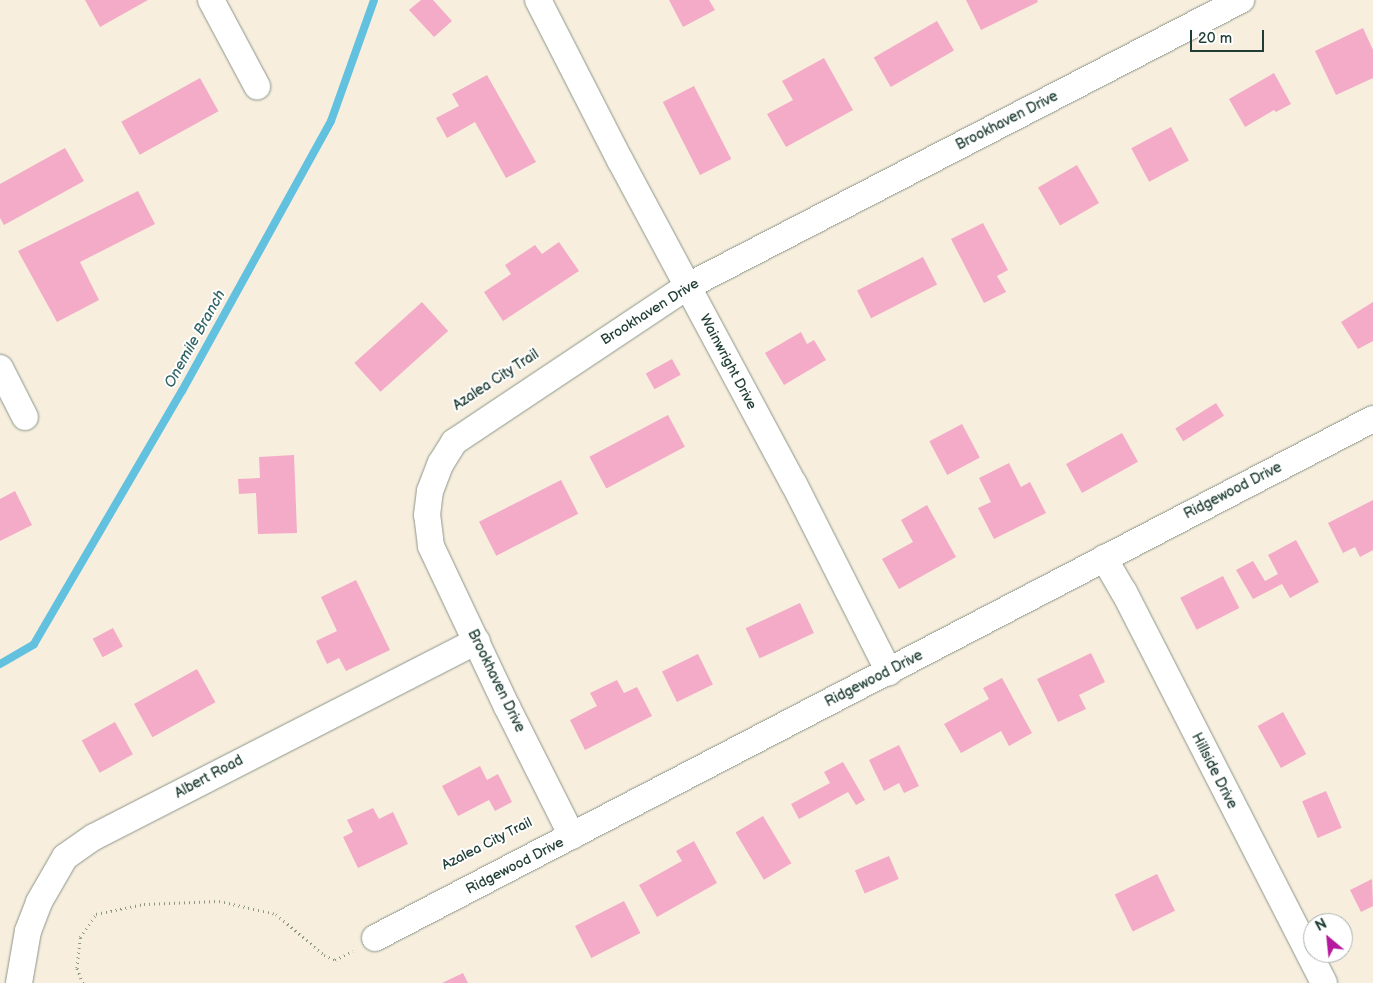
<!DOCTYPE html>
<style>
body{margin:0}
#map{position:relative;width:1373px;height:983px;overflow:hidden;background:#f7eede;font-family:"Balsamiq Sans",sans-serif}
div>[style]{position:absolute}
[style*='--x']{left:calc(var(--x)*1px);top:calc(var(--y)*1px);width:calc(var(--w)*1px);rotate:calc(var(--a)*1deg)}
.stream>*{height:8px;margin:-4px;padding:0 4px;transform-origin:4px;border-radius:4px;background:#61c1df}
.building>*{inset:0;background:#f4abc7;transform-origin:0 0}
.path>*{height:3px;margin-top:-1.5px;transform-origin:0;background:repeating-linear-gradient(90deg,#8b9689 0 1px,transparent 0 5px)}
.roads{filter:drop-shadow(0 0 1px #8b9689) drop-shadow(0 0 1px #8b9689)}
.street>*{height:26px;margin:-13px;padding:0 13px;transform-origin:13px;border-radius:13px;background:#fff}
span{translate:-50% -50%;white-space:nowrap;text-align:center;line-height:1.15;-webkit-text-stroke:4px #fff;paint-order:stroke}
.street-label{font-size:14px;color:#1f3d34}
.water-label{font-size:15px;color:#336567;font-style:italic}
.north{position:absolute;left:1303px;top:913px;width:50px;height:50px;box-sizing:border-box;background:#fff;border:1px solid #a5b1ae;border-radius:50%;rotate:332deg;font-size:14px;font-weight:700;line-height:20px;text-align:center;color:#1f3d34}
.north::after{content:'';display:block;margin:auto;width:18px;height:22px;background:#b5179e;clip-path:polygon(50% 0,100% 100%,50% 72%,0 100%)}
.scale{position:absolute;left:1190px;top:30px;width:74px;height:22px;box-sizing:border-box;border:2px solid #1f3d34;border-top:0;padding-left:6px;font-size:15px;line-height:18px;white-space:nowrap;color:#1f3d34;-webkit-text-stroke:4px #fff;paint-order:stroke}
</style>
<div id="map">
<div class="stream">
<div style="--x:0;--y:664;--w:39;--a:-30"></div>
<div style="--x:34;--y:644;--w:293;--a:-59.7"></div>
<div style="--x:182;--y:391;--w:308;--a:-61.1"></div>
<div style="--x:331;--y:121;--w:128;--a:-70.4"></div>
</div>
<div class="building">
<div style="clip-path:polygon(85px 0,148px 0,100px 27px)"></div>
<div style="clip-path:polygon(421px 0,433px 0,452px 21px,434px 37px,409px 10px)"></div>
<div style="clip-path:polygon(669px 0,709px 0,715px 10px,683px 27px)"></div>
<div style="clip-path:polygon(966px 0,1037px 0,1038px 2px,981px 30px)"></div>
<div style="left:937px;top:21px;width:34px;height:73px;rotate:60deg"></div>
<div style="clip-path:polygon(1363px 28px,1373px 50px,1373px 78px,1336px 95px,1315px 51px)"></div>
<div style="clip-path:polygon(824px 58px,853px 110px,786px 147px,767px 114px,793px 100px,782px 81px)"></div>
<div style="clip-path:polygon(1274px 73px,1291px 104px,1276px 112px,1274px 110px,1245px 127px,1229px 99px)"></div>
<div style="clip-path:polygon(487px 75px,536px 162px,506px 178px,475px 122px,447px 138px,436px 118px,459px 106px,452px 94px)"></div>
<div style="left:200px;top:78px;width:38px;height:90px;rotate:61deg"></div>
<div style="left:694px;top:86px;width:82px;height:35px;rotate:63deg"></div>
<div style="left:1171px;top:127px;width:38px;height:45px;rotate:62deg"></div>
<div style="clip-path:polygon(65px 148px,84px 181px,4px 225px,0 218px,0 184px)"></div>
<div style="left:1077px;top:165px;width:44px;height:45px;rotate:60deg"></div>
<div style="clip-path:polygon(138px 191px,155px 224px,80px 262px,99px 300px,57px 322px,18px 251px)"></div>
<div style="clip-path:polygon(983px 223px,1008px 270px,997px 276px,1006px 292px,984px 303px,951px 239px)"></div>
<div style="clip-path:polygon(559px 242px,579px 271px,503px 321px,484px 292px,511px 274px,505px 265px,535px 245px,542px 254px)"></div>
<div style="left:923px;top:257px;width:31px;height:74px;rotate:63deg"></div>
<div style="left:422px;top:302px;width:39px;height:91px;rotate:48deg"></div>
<div style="clip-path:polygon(1373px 302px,1373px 341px,1358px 349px,1341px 322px)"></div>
<div style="clip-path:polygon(801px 332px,807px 344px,814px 340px,826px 360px,784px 385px,765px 353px)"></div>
<div style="left:672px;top:359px;width:18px;height:30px;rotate:61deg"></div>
<div style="left:1216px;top:403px;width:15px;height:48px;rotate:58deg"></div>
<div style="left:668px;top:415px;width:36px;height:89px;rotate:62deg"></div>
<div style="left:962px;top:424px;width:38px;height:37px;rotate:62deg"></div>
<div style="left:1122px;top:433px;width:33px;height:64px;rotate:61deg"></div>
<div style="clip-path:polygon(294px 455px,297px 533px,258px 534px,256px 493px,239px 494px,238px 479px,260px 478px,259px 457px)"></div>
<div style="clip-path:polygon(1009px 463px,1021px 487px,1030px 482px,1046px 513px,994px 539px,978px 508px,991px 502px,979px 478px)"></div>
<div style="left:561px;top:480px;width:38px;height:92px;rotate:63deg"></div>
<div style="clip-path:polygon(15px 491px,32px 525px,0 541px,0 499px)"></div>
<div style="clip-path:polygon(1373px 500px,1373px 550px,1360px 557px,1355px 547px,1343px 553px,1328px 523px)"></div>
<div style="clip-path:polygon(927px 505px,956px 557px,899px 589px,882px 559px,913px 542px,901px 520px)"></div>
<div style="clip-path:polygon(1296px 540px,1319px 582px,1290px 598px,1282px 584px,1253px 599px,1236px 570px,1253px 561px,1265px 581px,1278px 574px,1268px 555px)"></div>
<div style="left:1223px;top:576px;width:36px;height:48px;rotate:63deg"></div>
<div style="clip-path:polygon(356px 580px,390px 650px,346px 671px,339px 658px,327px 664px,316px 641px,337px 631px,321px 597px)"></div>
<div style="left:800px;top:603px;width:33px;height:60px;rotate:65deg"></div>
<div style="left:113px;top:628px;width:21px;height:23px;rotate:62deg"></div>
<div style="clip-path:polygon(1091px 653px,1105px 682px,1079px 695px,1086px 709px,1058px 722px,1037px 679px)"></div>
<div style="left:698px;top:654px;width:34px;height:40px;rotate:64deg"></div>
<div style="left:197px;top:669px;width:38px;height:72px;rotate:61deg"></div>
<div style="clip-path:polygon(1002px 678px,1032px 733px,1009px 746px,1001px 731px,961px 753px,944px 724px,989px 699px,983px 688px)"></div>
<div style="clip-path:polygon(617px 680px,624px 693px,637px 687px,652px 716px,585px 750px,570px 720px,597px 706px,590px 693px)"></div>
<div style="left:1283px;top:712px;width:48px;height:29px;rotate:61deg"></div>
<div style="left:115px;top:722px;width:37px;height:38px;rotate:61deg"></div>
<div style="clip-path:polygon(899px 745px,919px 786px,904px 793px,899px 783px,884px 791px,869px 760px)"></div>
<div style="clip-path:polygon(843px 762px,865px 800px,856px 805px,848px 792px,799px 819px,791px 804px,830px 783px,824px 772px)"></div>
<div style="clip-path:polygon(480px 766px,487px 780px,498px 774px,512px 802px,495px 811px,489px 800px,458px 816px,442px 786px)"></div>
<div style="left:1326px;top:791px;width:40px;height:26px;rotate:67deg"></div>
<div style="clip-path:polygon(373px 808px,379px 819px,393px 812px,408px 844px,358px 868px,343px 837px,353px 832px,347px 820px)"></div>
<div style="left:763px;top:816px;width:55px;height:32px;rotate:59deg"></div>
<div style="clip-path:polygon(694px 841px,717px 883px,657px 917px,639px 885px,682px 861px,676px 851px)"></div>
<div style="left:889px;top:856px;width:25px;height:37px;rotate:67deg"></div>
<div style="left:1157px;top:874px;width:41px;height:47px;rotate:64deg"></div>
<div style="clip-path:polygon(1372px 879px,1373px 906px,1361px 912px,1350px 890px)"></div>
<div style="left:624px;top:901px;width:36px;height:55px;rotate:63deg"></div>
<div style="clip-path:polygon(463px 973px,468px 983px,442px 983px)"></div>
</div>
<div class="path">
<div style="--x:83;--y:983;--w:16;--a:-112"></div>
<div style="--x:77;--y:968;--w:31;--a:-84"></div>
<div style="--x:80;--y:937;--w:28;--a:-55"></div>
<div style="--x:96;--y:914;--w:49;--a:-11.8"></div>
<div style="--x:144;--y:904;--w:75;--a:-2.3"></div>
<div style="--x:219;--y:901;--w:58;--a:12.8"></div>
<div style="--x:276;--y:914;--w:63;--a:40.5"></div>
<div style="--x:324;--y:955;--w:12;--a:24"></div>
<div style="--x:335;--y:960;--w:20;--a:-27"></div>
</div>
<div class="roads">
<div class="street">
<div style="--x:211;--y:0;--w:98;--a:61.9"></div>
<div style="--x:538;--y:0;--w:180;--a:62.9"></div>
<div style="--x:620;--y:160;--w:368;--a:61.8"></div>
<div style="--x:794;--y:484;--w:211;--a:63.2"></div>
<div style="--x:0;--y:368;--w:55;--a:63"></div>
<div style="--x:1104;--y:558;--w:39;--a:60"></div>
<div style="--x:1124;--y:592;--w:439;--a:62.9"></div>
<div style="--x:572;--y:836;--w:144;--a:-116.7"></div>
<div style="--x:507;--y:707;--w:178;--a:-115.3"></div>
<div style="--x:431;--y:546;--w:31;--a:-97"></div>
<div style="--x:427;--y:515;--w:24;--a:-83"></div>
<div style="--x:430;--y:491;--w:30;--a:-69"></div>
<div style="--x:441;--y:463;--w:25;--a:-58"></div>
<div style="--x:454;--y:442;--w:281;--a:-33.7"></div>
<div style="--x:688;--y:286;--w:623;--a:-27.35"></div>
<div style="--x:375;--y:938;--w:1125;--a:-27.48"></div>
<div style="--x:19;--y:983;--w:53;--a:-80.2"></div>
<div style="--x:28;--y:931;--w:31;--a:-69"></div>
<div style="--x:39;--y:902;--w:52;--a:-60"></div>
<div style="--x:65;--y:857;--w:35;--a:-35"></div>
<div style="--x:94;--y:837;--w:430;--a:-27.1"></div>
</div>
</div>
<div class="street-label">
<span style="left:1007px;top:121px;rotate:-27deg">Brookhaven Drive</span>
<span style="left:650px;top:312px;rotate:-32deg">Brookhaven Drive</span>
<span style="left:728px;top:362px;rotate:62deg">Wainwright Drive</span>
<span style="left:496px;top:380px;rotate:-33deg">Azalea City Trail</span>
<span style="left:1233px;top:491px;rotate:-27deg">Ridgewood Drive</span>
<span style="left:874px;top:679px;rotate:-27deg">Ridgewood Drive</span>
<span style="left:496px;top:681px;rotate:64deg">Brookhaven Drive</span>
<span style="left:1214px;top:771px;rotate:63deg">Hillside Drive</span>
<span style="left:209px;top:777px;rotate:-28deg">Albert Road</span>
<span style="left:487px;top:844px;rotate:-27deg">Azalea City Trail</span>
<span style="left:515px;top:866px;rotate:-27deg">Ridgewood Drive</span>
</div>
<div class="water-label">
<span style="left:195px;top:339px;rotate:-61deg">Onemile Branch</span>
</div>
<div class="north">N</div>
<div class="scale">20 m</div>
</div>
